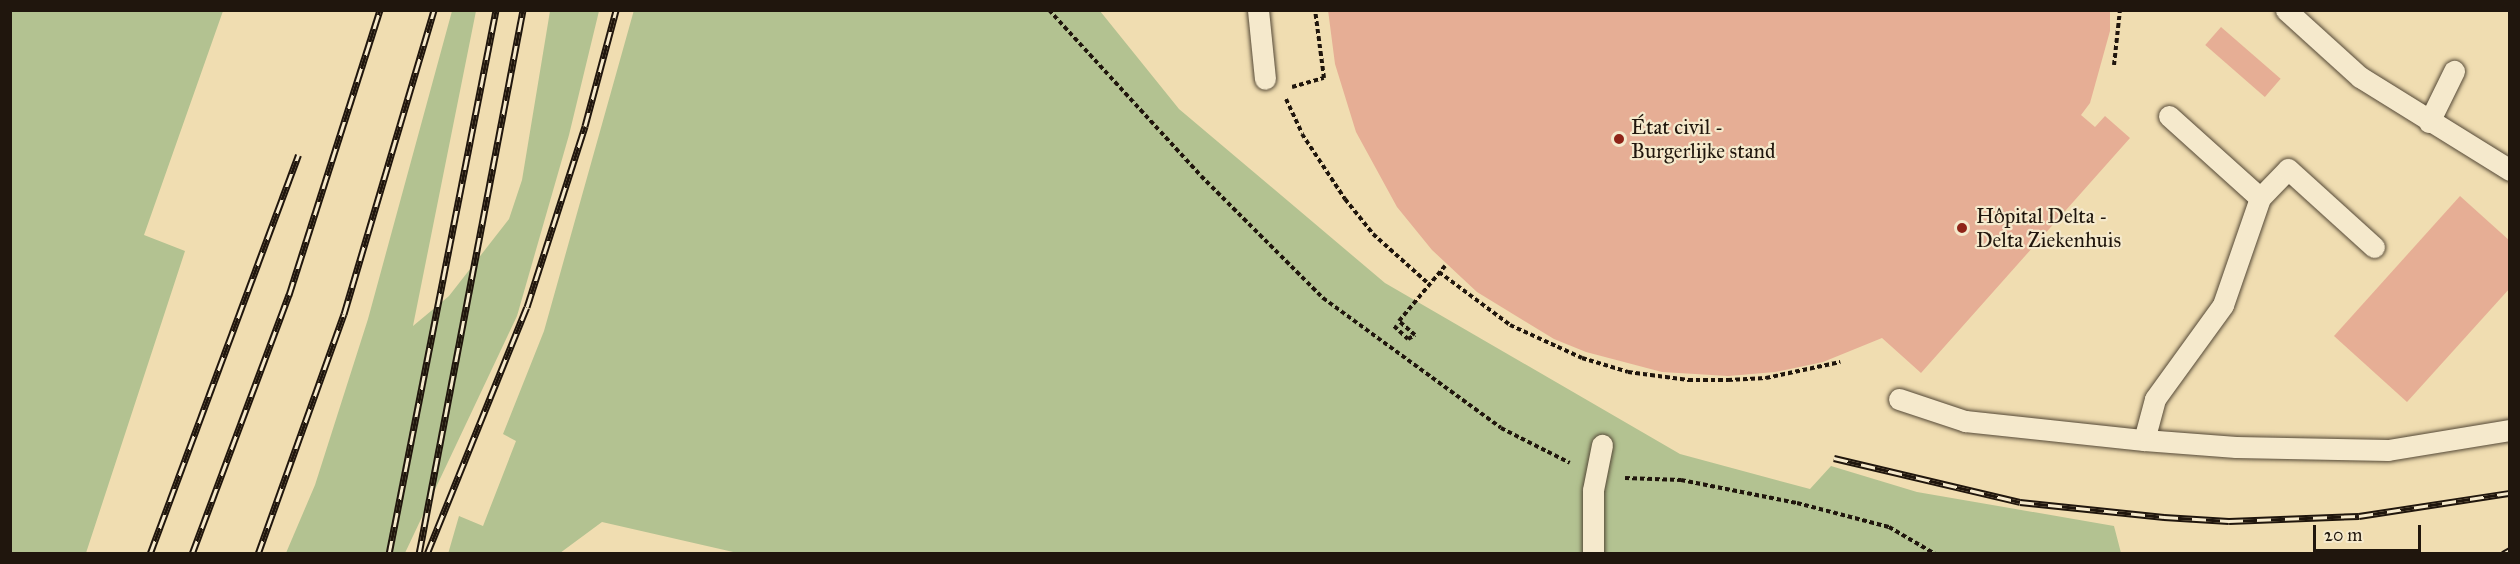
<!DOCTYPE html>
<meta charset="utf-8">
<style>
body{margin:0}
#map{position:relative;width:2520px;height:564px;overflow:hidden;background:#f0ddb1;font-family:"IM FELL Great Primer",serif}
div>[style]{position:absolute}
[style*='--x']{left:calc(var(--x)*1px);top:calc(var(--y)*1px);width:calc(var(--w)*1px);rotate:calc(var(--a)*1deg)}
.green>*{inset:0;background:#b3c291}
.building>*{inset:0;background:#e6ae95;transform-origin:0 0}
.path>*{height:4px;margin-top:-2px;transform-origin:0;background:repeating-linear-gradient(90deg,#20160d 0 4.5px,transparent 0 7.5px)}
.roads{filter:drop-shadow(0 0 2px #544836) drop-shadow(0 0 2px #544836)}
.service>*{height:21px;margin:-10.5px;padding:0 10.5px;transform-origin:10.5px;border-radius:10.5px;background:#f5e9cc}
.rail>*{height:7px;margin-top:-3.5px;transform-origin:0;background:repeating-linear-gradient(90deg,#f5e9cc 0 14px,#20160d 0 28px);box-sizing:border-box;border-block:2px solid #20160d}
.dots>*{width:16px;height:16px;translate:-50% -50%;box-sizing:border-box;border:3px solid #f5e9cc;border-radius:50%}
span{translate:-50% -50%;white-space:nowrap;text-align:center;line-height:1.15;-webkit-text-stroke:4.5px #f5e9cc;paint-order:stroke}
.poi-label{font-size:21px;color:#20160d}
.left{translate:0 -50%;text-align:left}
.frame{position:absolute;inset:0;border:12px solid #20160d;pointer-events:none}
.scale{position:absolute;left:2313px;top:525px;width:108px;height:27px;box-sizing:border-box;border:3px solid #20160d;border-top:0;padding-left:8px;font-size:18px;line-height:21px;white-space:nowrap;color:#20160d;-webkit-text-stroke:4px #f5e9cc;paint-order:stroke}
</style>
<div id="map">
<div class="green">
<div style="clip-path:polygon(634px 10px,1100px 11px,1179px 109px,1385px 283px,1680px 454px,1810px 489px,1831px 466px,1917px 492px,2114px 526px,2121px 553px,742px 554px,602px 522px,560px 553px,448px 554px,459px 516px,483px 526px,516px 441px,503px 434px,544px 331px)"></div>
<div style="clip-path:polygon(10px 11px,223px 11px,144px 235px,185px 251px,86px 553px,11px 553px)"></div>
<div style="clip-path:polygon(452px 11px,476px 11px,413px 326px,449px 296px,509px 219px,522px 180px,550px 11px,599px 11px,569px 135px,517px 316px,405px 553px,286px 553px,315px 485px,368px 319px)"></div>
</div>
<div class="building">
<div style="clip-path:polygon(1328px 10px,2110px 10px,2110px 31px,2090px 103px,2081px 115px,2095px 127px,2105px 116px,2130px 138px,1921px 373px,1882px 338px,1823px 362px,1775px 372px,1728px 376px,1662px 372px,1586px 352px,1554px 339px,1477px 292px,1432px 250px,1397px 207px,1356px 132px,1335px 64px)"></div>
<div style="left:2221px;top:27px;width:79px;height:24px;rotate:41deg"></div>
<div style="clip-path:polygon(2460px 196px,2510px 241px,2510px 288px,2407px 402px,2334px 336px)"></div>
</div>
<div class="path">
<div style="--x:1049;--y:10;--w:225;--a:47.5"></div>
<div style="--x:1201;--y:176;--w:173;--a:45"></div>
<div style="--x:1323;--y:298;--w:220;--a:36.1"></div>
<div style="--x:1501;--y:428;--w:77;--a:26.9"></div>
<div style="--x:2114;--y:65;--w:55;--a:-83.8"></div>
<div style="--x:1292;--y:87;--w:33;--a:-16"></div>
<div style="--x:1324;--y:78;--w:69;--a:-97.5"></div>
<div style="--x:1286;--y:99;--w:38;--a:65"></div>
<div style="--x:1302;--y:134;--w:78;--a:56.5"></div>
<div style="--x:1345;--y:199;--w:45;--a:51.3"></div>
<div style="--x:1373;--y:234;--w:76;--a:41.8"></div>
<div style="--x:1439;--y:272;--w:89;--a:36.7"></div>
<div style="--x:1510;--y:325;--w:79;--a:24.6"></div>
<div style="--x:1582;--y:358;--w:48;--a:16.9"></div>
<div style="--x:1628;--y:372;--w:61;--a:7.6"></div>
<div style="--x:1688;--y:380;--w:40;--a:0"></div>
<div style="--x:1728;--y:380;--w:38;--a:-3"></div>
<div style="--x:1766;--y:378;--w:76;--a:-12.2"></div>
<div style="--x:1394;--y:326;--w:19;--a:43"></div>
<div style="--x:1408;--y:339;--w:8;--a:-30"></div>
<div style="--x:1415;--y:335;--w:21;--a:-139"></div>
<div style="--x:1399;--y:321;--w:72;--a:-50.1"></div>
<div style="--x:1625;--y:478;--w:56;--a:2"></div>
<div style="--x:1681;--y:480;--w:118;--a:11.2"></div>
<div style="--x:1797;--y:503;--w:95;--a:14.6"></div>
<div style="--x:1889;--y:527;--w:53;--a:30.4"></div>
</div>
<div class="roads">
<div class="service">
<div style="--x:1258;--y:10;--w:69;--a:84.2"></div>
<div style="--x:2286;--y:10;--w:100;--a:42.2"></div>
<div style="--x:2360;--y:77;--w:176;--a:31.8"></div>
<div style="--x:2169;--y:116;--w:122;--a:42"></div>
<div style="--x:2260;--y:198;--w:113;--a:109.1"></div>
<div style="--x:2223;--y:305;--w:116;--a:125.9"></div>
<div style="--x:2155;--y:399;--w:42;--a:105"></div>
<div style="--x:2144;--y:440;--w:92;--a:4.4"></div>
<div style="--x:2236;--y:447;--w:152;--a:1.1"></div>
<div style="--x:2388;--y:450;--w:124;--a:-9.3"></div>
<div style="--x:2429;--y:122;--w:57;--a:-63.9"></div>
<div style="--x:2260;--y:198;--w:40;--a:-46"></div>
<div style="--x:2288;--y:169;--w:116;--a:42.2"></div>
<div style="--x:1899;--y:399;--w:70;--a:18.4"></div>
<div style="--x:1965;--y:421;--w:180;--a:6.1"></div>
<div style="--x:1593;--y:554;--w:64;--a:-90"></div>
<div style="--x:1593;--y:490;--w:46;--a:-78.7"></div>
</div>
</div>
<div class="rail">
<div style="--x:1834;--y:458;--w:191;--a:13.3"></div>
<div style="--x:2020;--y:502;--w:145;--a:5.9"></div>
<div style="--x:2164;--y:517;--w:65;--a:3.5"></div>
<div style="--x:2229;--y:521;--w:130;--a:-2.2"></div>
<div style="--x:2359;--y:516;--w:153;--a:-8.7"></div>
<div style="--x:150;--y:554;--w:426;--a:-69.6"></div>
<div style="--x:192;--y:554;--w:277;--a:-69.5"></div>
<div style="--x:289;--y:295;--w:299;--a:-72.3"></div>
<div style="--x:258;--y:554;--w:255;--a:-70.3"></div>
<div style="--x:344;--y:314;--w:317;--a:-73.5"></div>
<div style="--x:389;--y:554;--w:554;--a:-78.87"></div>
<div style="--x:419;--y:554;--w:554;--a:-79.18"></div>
<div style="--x:427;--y:554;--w:266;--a:-68"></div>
<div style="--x:527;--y:307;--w:190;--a:-72.2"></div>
<div style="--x:585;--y:126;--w:120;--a:-75"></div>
<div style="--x:2503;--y:554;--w:8;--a:-30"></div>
</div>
<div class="dots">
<div style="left:1619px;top:139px;background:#8f2418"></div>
<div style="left:1962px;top:228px;background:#8f2418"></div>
</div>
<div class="poi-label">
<span class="left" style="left:1631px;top:139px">État civil -<br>Burgerlijke stand</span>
<span class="left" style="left:1976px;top:228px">Hôpital Delta -<br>Delta Ziekenhuis</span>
</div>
<div class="frame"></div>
<div class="scale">20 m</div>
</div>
